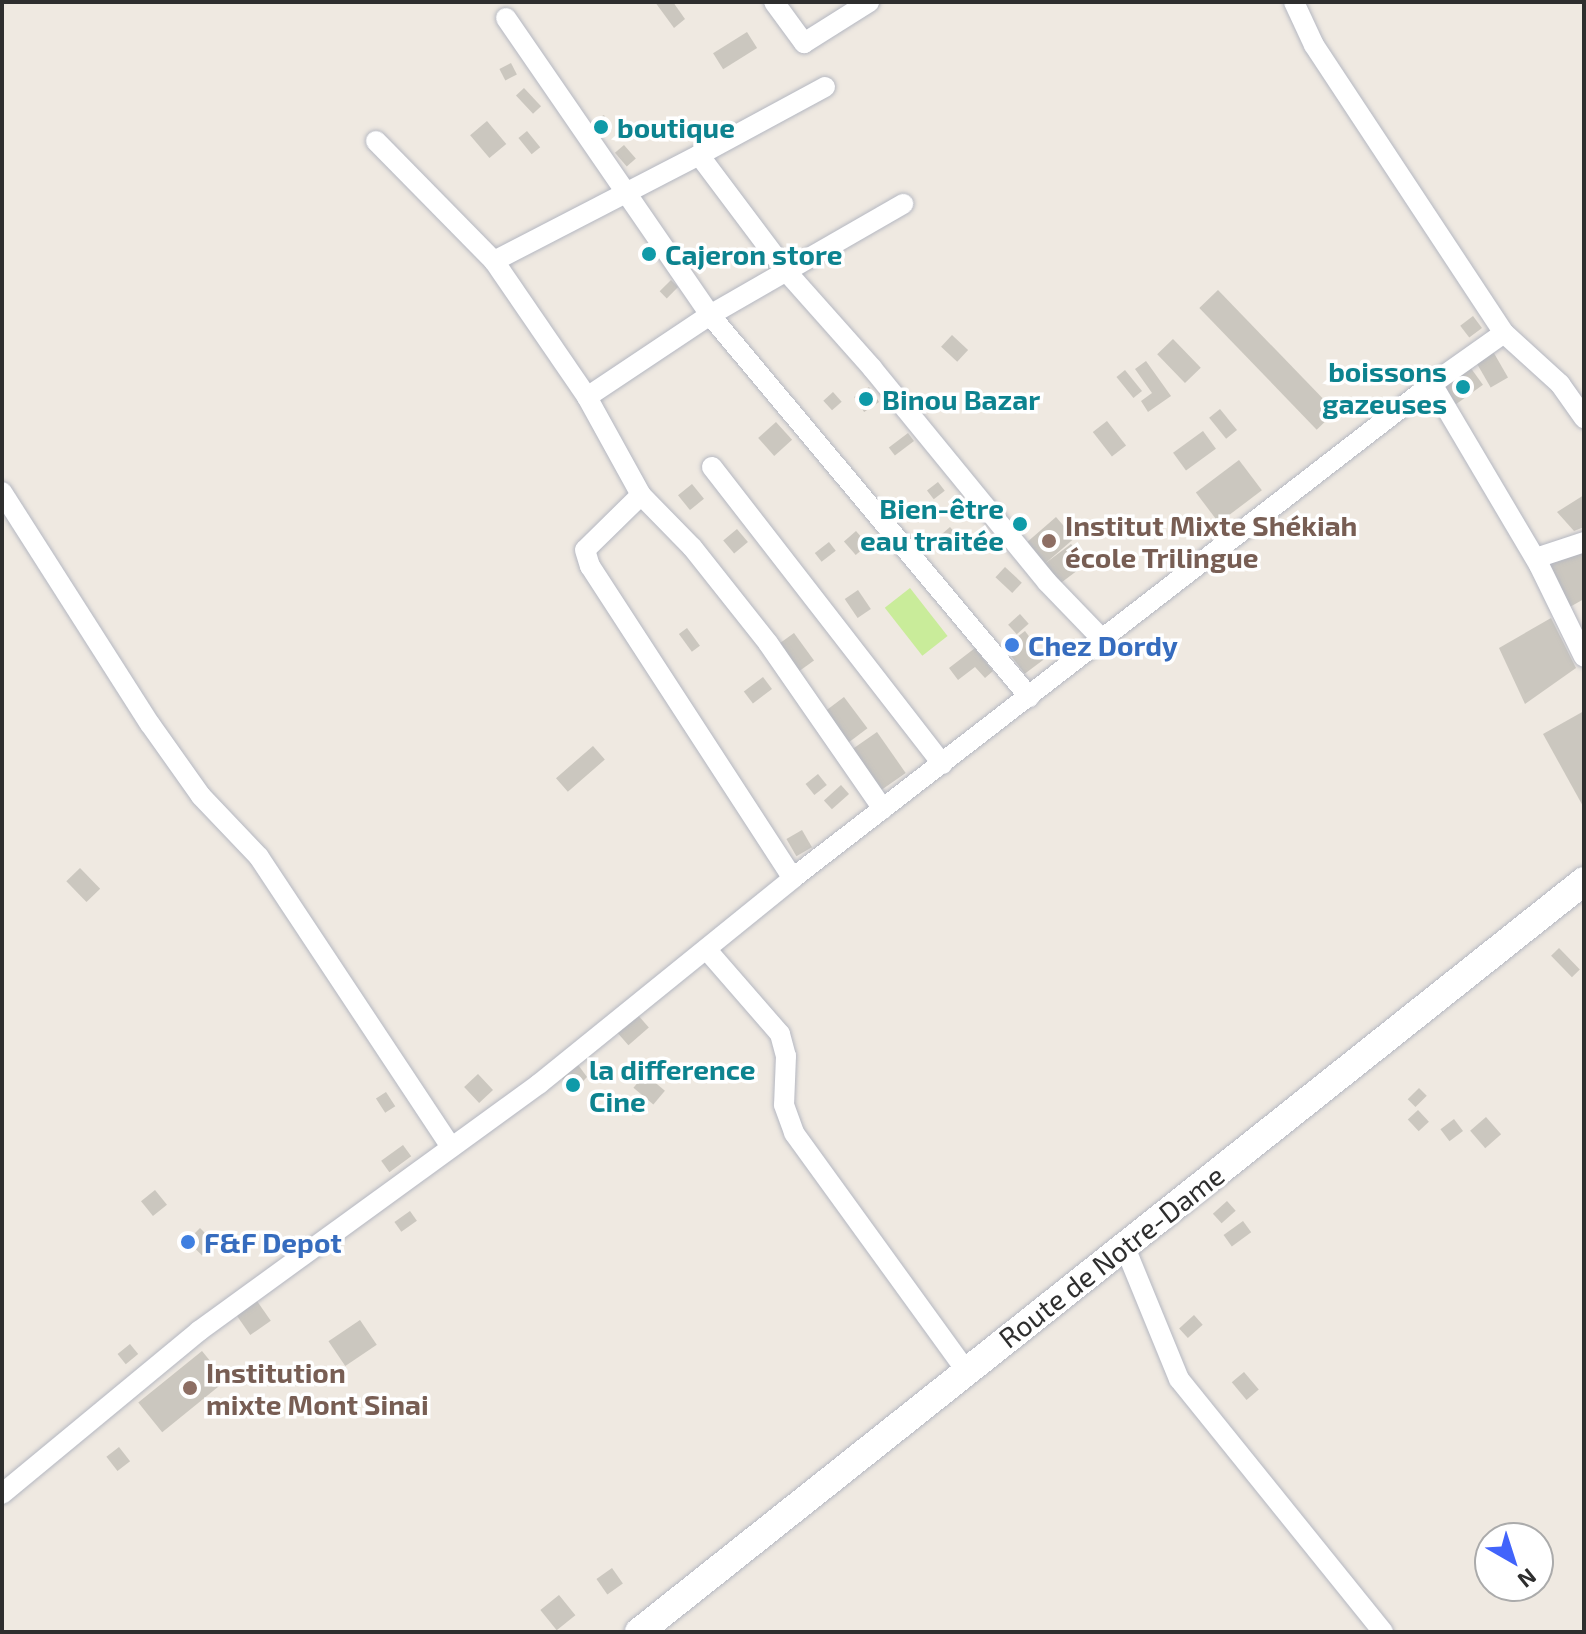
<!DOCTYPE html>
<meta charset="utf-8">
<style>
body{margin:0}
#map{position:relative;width:1586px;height:1634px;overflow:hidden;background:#efe9e1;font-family:"Exo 2",sans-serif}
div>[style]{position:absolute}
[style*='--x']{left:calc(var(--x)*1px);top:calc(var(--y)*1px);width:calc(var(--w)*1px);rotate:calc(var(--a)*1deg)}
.pitch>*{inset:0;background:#c9ec9a;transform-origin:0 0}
.building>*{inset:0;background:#cbc7bf;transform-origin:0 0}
.roads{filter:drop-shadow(0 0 2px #b4b7c1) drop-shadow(0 0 2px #b4b7c1)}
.street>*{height:20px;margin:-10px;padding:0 10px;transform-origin:10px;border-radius:10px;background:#fff}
.secondary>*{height:28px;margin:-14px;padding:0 14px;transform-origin:14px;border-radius:14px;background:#fff}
.dots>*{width:22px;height:22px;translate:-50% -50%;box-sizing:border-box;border:4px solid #fff;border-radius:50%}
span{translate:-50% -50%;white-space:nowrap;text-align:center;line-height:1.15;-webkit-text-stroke:7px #fff;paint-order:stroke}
.culture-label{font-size:28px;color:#0d838f;font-weight:700}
.left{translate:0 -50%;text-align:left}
.right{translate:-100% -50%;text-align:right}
.education-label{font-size:28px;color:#785e54;font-weight:700}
.shop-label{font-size:28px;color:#366cbe;font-weight:700}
.street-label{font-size:28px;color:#2e2e2e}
.frame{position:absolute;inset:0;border:4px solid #2e2e2e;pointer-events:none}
.north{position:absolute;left:1474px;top:1522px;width:80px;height:80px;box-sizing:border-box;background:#fff;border:2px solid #ababab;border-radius:50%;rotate:141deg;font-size:22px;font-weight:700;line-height:32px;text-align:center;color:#2e2e2e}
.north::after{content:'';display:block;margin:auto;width:28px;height:36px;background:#4264fb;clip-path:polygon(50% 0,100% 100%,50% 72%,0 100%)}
</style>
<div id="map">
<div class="pitch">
<div style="left:910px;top:588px;width:61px;height:32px;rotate:52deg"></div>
</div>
<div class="building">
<div style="clip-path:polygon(655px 2px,673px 2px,685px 19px,674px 28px)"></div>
<div style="left:747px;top:32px;width:19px;height:40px;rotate:58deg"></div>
<div style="left:511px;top:63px;width:13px;height:13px;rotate:63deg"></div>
<div style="left:524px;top:88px;width:25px;height:11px;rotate:47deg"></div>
<div style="left:604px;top:115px;width:17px;height:17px;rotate:62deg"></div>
<div style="left:487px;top:121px;width:30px;height:22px;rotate:50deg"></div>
<div style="left:527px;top:131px;width:21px;height:11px;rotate:51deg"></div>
<div style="left:624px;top:145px;width:18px;height:12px;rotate:49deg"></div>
<div style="left:671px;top:280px;width:10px;height:16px;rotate:45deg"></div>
<div style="left:1218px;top:290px;width:169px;height:26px;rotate:46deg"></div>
<div style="left:1473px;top:316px;width:15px;height:16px;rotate:53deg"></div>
<div style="left:952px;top:335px;width:22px;height:16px;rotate:43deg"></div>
<div style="left:1173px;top:339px;width:40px;height:22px;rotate:46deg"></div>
<div style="left:1491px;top:348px;width:34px;height:20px;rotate:60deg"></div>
<div style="clip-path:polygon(1146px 361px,1171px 396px,1148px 412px,1141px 401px,1152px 393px,1135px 369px)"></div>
<div style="left:1470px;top:367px;width:22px;height:35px;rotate:54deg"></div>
<div style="left:1125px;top:370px;width:27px;height:11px;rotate:51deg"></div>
<div style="left:869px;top:387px;width:18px;height:18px;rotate:56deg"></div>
<div style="left:833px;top:392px;width:13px;height:13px;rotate:48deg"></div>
<div style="left:1220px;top:409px;width:27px;height:14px;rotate:51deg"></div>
<div style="left:1107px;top:421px;width:31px;height:18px;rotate:52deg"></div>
<div style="left:776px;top:422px;width:24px;height:24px;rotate:48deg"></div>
<div style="left:1203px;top:431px;width:22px;height:37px;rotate:54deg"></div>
<div style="left:908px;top:433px;width:10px;height:24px;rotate:53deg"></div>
<div style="left:1239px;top:460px;width:38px;height:54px;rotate:53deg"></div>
<div style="left:938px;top:482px;width:11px;height:14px;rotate:52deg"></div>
<div style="left:692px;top:484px;width:19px;height:18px;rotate:51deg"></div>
<div style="clip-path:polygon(1584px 495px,1584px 527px,1574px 531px,1557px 512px)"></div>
<div style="left:1022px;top:513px;width:15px;height:15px;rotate:58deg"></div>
<div style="left:1056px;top:517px;width:28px;height:43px;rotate:49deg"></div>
<div style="left:950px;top:527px;width:11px;height:16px;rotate:49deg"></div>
<div style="left:737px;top:529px;width:17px;height:18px;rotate:50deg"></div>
<div style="left:856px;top:531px;width:18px;height:16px;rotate:49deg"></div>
<div style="left:829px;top:542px;width:11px;height:18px;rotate:52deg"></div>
<div style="left:1071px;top:544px;width:25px;height:33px;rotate:53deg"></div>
<div style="clip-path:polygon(1579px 549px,1584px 558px,1584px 599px,1568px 608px,1547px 564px)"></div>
<div style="left:1005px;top:567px;width:23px;height:14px;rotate:43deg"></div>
<div style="left:858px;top:590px;width:23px;height:16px;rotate:56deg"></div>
<div style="left:1020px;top:614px;width:13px;height:16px;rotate:48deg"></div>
<div style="clip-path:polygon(1551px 618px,1576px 668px,1525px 704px,1499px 648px)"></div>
<div style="left:687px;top:628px;width:22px;height:10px;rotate:54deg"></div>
<div style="left:1025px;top:631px;width:34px;height:26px;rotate:53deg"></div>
<div style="left:794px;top:633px;width:34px;height:24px;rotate:54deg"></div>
<div style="clip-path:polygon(975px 648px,993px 671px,985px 678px,975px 667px,958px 680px,949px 668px)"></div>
<div style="left:763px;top:677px;width:15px;height:24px;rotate:53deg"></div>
<div style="left:844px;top:697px;width:39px;height:27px;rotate:53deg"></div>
<div style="clip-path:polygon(1584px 711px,1584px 808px,1543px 734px)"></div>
<div style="left:877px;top:732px;width:50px;height:32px;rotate:55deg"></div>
<div style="left:593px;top:746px;width:18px;height:49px;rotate:49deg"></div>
<div style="left:818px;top:774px;width:14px;height:16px;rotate:51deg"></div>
<div style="left:841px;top:785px;width:12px;height:23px;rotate:48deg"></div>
<div style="left:802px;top:830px;width:20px;height:18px;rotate:60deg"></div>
<div style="left:80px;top:868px;width:29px;height:19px;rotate:46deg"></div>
<div style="left:1559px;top:948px;width:30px;height:11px;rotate:46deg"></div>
<div style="left:637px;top:1014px;width:18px;height:27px;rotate:49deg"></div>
<div style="clip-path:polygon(576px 1062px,587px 1077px,572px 1093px,561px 1077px)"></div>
<div style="left:478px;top:1074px;width:22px;height:19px;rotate:47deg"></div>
<div style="left:645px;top:1074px;width:26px;height:18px;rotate:40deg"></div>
<div style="left:1419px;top:1088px;width:11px;height:16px;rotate:45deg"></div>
<div style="left:386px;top:1092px;width:17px;height:12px;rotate:57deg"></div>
<div style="left:1418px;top:1110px;width:16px;height:14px;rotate:47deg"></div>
<div style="left:1486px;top:1117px;width:23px;height:21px;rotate:49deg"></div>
<div style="left:1454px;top:1119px;width:15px;height:17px;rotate:53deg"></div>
<div style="left:403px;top:1145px;width:14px;height:27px;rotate:54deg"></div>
<div style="left:155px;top:1190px;width:19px;height:18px;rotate:51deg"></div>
<div style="left:1227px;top:1201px;width:13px;height:19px;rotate:48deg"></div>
<div style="left:410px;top:1211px;width:12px;height:19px;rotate:55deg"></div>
<div style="left:1243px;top:1221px;width:14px;height:24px;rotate:54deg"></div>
<div style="left:200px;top:1228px;width:21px;height:18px;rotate:45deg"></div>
<div style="left:257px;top:1301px;width:24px;height:25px;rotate:55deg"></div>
<div style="left:1194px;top:1315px;width:13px;height:20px;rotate:48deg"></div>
<div style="left:360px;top:1320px;width:30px;height:38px;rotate:56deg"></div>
<div style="left:130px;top:1344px;width:13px;height:16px;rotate:51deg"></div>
<div style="left:202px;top:1351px;width:38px;height:82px;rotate:51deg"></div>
<div style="left:1244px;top:1372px;width:23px;height:16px;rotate:50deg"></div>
<div style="left:119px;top:1447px;width:18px;height:16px;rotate:52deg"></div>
<div style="left:612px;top:1568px;width:19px;height:19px;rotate:55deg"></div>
<div style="left:559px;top:1595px;width:26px;height:24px;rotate:51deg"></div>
</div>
<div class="roads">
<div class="street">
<div style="--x:774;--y:2;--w:51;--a:53.8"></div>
<div style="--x:804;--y:43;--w:77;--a:-32.2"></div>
<div style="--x:1294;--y:2;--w:47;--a:65.1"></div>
<div style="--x:1314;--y:45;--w:345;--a:56.6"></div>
<div style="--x:506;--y:18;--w:360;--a:55.5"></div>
<div style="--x:710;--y:315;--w:498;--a:50.1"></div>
<div style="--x:825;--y:87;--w:143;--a:151.6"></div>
<div style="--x:699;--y:155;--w:145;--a:53.1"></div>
<div style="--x:786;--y:271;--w:130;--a:48.4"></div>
<div style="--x:872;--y:368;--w:276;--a:50.7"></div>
<div style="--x:1047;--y:582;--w:81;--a:46"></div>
<div style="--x:376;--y:141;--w:168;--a:45.5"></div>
<div style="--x:494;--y:261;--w:165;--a:55.6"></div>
<div style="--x:587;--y:397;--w:112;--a:61.1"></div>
<div style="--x:641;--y:495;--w:78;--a:135.5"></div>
<div style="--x:585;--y:550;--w:17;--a:73"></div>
<div style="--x:590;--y:566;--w:372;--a:57"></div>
<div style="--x:494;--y:261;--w:231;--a:-27.3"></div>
<div style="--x:1432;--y:384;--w:210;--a:59.4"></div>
<div style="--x:1539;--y:565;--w:102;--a:63.9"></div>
<div style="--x:587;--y:397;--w:148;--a:-33.7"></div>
<div style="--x:710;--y:315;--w:223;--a:-29.9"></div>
<div style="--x:712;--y:467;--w:376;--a:52.2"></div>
<div style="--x:2;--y:492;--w:275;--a:57.5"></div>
<div style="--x:150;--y:724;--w:88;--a:54.7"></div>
<div style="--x:201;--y:796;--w:84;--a:46.4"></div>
<div style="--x:259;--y:857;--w:348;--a:56.5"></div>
<div style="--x:641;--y:495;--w:73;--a:45.6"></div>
<div style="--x:692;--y:547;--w:122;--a:51.6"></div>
<div style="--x:768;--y:643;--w:202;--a:55.3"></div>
<div style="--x:1536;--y:558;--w:51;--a:-18.4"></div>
<div style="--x:707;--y:950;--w:111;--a:49"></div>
<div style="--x:780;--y:1034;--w:23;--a:75"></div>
<div style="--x:786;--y:1056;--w:49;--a:92.3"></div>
<div style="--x:784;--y:1105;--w:30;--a:70"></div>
<div style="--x:794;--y:1133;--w:294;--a:54.1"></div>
<div style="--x:1124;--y:1245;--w:145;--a:67.7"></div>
<div style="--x:1179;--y:1379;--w:325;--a:51.1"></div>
<div style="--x:2;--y:1494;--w:256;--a:-39.6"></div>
<div style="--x:199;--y:1331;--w:420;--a:-36"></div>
<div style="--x:539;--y:1084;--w:327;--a:-39"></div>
<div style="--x:793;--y:878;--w:808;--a:-37.71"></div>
<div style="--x:1432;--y:384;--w:88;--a:-35.3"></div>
<div style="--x:1504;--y:333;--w:76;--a:42.3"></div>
<div style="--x:1560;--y:384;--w:42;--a:54.8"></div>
</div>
<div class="secondary">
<div style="--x:639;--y:1632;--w:1207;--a:-38.47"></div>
</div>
</div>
<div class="dots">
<div style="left:601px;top:127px;background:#0f9aa8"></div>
<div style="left:649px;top:254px;background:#0f9aa8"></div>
<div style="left:1463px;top:387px;background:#0f9aa8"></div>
<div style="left:866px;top:399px;background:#0f9aa8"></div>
<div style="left:1020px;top:524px;background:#0f9aa8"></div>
<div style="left:1049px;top:541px;background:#8d6e63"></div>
<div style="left:1012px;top:645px;background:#3f7fe0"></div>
<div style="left:573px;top:1085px;background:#0f9aa8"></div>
<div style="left:188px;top:1242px;background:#3f7fe0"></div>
<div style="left:190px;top:1388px;background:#8d6e63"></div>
</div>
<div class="culture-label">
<span class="left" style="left:617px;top:127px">boutique</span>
<span class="left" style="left:665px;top:254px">Cajeron store</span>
<span class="right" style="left:1447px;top:387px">boissons<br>gazeuses</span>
<span class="left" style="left:882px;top:399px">Binou Bazar</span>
<span class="right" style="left:1004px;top:524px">Bien-être<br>eau traitée</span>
<span class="left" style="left:589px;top:1085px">la difference<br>Cine</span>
</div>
<div class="education-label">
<span class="left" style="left:1065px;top:541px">Institut Mixte Shékiah<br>école Trilingue</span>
<span class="left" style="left:206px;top:1388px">Institution<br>mixte Mont Sinai</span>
</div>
<div class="shop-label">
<span class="left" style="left:1028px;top:645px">Chez Dordy</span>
<span class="left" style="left:204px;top:1242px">F&amp;F Depot</span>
</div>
<div class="street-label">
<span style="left:1111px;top:1256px;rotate:-38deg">Route de Notre-Dame</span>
</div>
<div class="frame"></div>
<div class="north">N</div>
</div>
